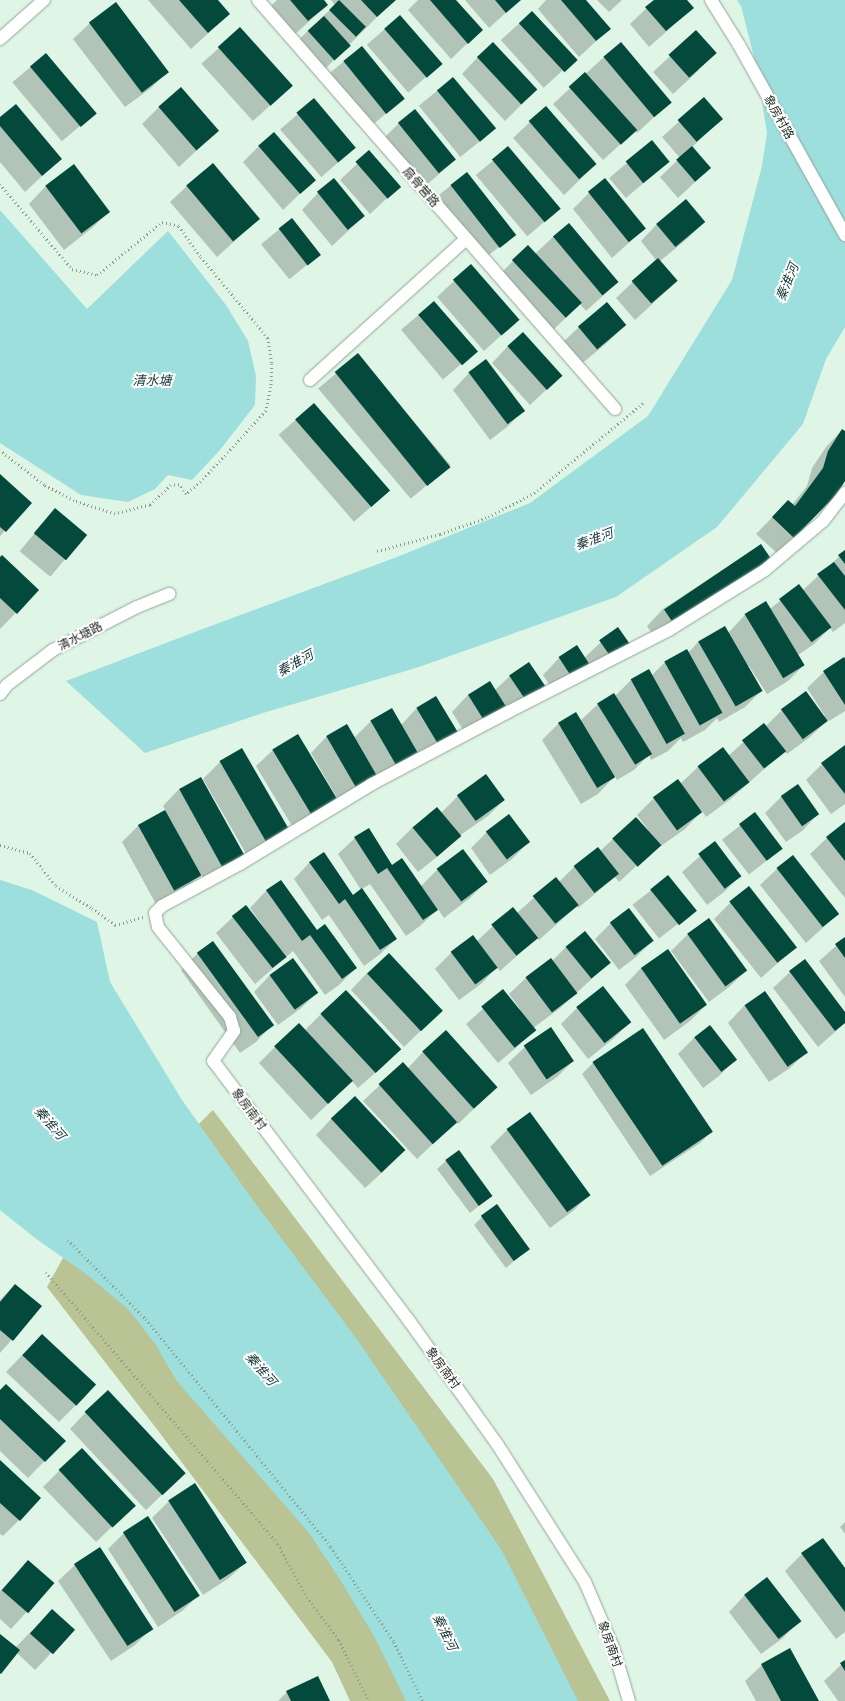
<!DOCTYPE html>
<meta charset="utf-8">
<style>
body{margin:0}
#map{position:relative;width:845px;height:1701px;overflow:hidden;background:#dff5e6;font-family:Inter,"Noto Sans SC",sans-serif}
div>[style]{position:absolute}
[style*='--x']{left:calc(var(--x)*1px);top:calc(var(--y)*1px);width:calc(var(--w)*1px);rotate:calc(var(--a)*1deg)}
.green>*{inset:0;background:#b9c394}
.water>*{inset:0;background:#9cdfdd}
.shadow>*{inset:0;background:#0003;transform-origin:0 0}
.building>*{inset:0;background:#034a3c;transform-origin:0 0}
.path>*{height:2.5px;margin-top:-1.25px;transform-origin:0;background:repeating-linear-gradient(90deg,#8b9b90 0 1px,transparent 0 4px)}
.roads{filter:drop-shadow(0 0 1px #91a597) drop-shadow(0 0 1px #91a597)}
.minor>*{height:12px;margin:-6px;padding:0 6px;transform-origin:6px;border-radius:6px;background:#fff}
span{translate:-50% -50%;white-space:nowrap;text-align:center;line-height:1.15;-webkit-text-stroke:4px #fff;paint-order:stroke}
.street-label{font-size:12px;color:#242d27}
.water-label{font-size:13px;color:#153636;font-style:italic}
</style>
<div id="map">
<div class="green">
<div style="clip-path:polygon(213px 1110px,493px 1479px,610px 1701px,350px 1701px,332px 1662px,156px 1428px,47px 1287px,63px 1258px)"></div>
</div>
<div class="water">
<div style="clip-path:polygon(737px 0,845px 0,845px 327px,826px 359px,803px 424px,717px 527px,616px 597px,416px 668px,263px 713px,145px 753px,66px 681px,200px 630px,397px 557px,530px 503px,648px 416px,732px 280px,762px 166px,767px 133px,756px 65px,741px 6px)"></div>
<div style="clip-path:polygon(0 210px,87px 309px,168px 231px,226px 305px,248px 341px,256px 376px,255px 405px,220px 450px,192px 480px,168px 475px,155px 489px,128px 502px,81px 495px,0 443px)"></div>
<div style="clip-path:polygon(0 880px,32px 890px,97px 922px,110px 982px,182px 1100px,255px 1203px,356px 1338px,501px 1549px,578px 1701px,406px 1701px,374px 1636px,341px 1581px,309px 1533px,176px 1380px,156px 1345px,129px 1310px,86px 1274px,35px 1238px,0 1210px)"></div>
</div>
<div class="shadow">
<div style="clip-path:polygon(148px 0,217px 0,229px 14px,191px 49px)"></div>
<div style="clip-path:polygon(277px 0,323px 0,327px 5px,292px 37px,268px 9px)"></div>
<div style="clip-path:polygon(331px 0,394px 0,317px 77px,291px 47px,335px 5px)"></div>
<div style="clip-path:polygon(418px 0,455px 0,481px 30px,451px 59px,408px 10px)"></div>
<div style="clip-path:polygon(465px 0,520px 0,489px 28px)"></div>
<div style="clip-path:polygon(546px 0,585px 0,609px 29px,579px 57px,538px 9px)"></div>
<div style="clip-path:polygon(597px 0,622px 0,609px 12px)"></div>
<div style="clip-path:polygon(655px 0,686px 0,693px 8px,649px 47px,630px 24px)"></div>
<div style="left:532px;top:12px;width:64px;height:42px;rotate:48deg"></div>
<div style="left:400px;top:16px;width:63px;height:44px;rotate:49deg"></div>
<div style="clip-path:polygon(90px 23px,167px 72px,151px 88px,125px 107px,73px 39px)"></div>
<div style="left:240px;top:29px;width:77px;height:52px;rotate:48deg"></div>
<div style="clip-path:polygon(696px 32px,699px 70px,673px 94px,653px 72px)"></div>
<div style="left:361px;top:47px;width:67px;height:46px;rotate:50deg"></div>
<div style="left:46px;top:54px;width:77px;height:44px;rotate:50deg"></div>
<div style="clip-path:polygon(478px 57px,536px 90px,505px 121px,462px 74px)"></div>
<div style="clip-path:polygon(604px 57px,670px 102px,637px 133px,635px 131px,603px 160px,553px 104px)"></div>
<div style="left:453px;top:78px;width:66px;height:44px;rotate:51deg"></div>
<div style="clip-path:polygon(704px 99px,722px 119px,692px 147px,710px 168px,678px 198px,660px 177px,680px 158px,662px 137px)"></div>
<div style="left:314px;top:100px;width:63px;height:45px;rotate:49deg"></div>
<div style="clip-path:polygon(159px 107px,217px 131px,179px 167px,142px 124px)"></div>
<div style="clip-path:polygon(0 119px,60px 159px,25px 192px,0 162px)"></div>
<div style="clip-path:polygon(530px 122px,596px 164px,564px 195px,513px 138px)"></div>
<div style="clip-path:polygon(399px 123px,455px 160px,422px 189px,382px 140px)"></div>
<div style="left:652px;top:142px;width:26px;height:56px;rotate:50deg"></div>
<div style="clip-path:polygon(259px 146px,314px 180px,283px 210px,243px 162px)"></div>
<div style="left:508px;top:148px;width:80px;height:42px;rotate:50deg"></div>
<div style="clip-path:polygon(357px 164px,399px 187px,370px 214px,340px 180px)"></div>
<div style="clip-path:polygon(74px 166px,109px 212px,92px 228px,64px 250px,29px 204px,45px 187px)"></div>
<div style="left:467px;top:173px;width:78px;height:44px;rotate:52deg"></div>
<div style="clip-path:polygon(187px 186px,259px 219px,217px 257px,170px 202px)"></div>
<div style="clip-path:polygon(318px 193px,364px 216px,332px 246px,302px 210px)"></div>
<div style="clip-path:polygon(589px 193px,645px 228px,612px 258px,573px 209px)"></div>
<div style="left:292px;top:219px;width:45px;height:40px;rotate:51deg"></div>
<div style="clip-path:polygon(704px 222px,687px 239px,660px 261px,677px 281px,635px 320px,616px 298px,656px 260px,641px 241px,657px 224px)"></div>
<div style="clip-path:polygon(553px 237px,618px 282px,586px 311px,580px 304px,549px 334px,497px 277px,513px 261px,535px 254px)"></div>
<div style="clip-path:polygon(454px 281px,518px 320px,484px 351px,437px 297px)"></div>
<div style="left:434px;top:302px;width:65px;height:43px;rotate:50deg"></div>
<div style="clip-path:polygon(607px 304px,625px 325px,608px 342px,580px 365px,562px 343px,579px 327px)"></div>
<div style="clip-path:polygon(508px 346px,561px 376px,530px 405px,492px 363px)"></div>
<div style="left:358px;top:355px;width:144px;height:52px;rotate:50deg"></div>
<div style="clip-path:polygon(486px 361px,523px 411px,507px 427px,490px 440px,453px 390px,469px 373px)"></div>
<div style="left:314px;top:404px;width:115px;height:47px;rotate:49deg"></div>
<div style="clip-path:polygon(842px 430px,845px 432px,845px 479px,836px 495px,777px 553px,756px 534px,788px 501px,792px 505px,807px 486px,812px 468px,826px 447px)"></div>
<div style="clip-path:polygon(0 475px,31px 503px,0 536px)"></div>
<div style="left:55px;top:509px;width:40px;height:55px;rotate:40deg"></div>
<div style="clip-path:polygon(761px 545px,658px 642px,647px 626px,663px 609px)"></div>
<div style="clip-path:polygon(845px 551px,845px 623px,833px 632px,830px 628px,814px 644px,798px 655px,804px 665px,788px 681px,767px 694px,749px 666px,748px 666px,762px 690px,745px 707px,719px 722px,717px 718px,705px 730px,683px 742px,681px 738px,668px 751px,651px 760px,649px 755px,634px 770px,617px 780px,615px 776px,598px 794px,581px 804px,542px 740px,558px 724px,575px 713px,580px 721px,597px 705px,614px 694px,615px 696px,631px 680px,651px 676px,664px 663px,687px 650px,688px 653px,698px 642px,725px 627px,728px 633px,745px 615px,766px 603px,770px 609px,799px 585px,803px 590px)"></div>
<div style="clip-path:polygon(0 558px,38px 590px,0 629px)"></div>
<div style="clip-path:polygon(601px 642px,628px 644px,555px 693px,543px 675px,559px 658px,584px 658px)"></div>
<div style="clip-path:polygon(845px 657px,845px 711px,829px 721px,828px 720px,810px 737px,787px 754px,784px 751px,732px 798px,706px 817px,702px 811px,685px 829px,661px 846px,659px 845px,619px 882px,615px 877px,578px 908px,577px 906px,539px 940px,537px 938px,500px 971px,497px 967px,481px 984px,459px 1000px,435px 969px,452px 952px,477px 941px,493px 926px,517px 913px,556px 878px,559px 882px,575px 866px,600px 851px,636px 818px,648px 832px,649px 831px,637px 815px,654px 798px,680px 784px,698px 767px,723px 748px,728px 756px,763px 725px,765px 727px,782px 710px,825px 716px,807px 688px,824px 672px)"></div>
<div style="clip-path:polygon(510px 676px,544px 686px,527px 703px,467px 736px,452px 712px,468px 695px,489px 683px,494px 691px)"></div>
<div style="clip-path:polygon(416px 709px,457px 733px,422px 761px,416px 752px,400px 768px,341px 805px,311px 753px,327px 736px,354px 738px,371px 721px,401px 725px)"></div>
<div style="clip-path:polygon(845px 746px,845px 804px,831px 814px,806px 780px,822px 764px)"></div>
<div style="clip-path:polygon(242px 750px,287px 828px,248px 857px,203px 779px,220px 762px)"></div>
<div style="clip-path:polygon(273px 750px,336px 800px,295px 831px,256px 766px)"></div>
<div style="clip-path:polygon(798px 785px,818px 814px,802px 831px,786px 842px,765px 813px,781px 797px)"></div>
<div style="clip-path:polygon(179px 789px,243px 854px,206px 882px,201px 874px,183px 892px,157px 906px,122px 842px,139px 825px,166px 811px,163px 806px)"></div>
<div style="clip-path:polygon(458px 796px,504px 800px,488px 816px,459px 836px,443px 852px,418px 872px,396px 844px,412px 828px,437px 808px,441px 813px)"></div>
<div style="left:755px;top:814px;width:44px;height:42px;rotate:52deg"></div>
<div style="clip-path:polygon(845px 824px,845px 898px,810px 854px,827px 838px)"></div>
<div style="clip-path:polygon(487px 832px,529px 842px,512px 859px,490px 875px,471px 848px)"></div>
<div style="clip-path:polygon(355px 838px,421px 886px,437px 870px,463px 851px,486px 882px,470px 898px,444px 918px,438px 909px,420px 926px,406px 936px,370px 884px,362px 889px,396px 939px,379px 955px,364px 966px,329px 915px,322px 920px,294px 879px,310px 862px,352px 896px,361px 890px,338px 854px)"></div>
<div style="clip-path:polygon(715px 843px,740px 876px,724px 892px,707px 905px,682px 872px)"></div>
<div style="clip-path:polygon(777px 869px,838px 914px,806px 943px,760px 885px)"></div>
<div style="left:668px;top:877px;width:43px;height:45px;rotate:52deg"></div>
<div style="clip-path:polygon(281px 881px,317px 931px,356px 968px,339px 985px,325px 995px,293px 951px,255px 984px,216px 933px,233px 917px,266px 933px,267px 932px,250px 908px,266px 891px)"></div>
<div style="clip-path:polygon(731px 902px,796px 947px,761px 978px,714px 919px)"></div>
<div style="clip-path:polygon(708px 919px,746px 971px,729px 987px,709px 1002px,671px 951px,688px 934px)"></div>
<div style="clip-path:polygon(611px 923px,652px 941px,636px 957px,619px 970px,595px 939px)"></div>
<div style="clip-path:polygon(845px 938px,845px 997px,819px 961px)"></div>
<div style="clip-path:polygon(213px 943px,272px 1025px,256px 1042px,240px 1053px,181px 970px,197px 954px)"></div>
<div style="clip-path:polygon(566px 947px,609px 963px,559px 1009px,533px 1028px,535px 1030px,518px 1046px,498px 1063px,466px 1024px,503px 991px,519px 1010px,520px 1009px,509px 994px,526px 978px,552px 961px)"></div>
<div style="clip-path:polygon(293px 959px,317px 993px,300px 1009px,278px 1025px,254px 992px,270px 975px)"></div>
<div style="clip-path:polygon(641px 968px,706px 1005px,690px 1021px,664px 1040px,625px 985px)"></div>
<div style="clip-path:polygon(790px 972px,845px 1014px,845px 1023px,818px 1047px,773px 988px)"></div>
<div style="clip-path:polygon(367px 973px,441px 1011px,404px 1047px,351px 990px)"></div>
<div style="clip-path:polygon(765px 992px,806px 1052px,790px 1068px,769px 1082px,728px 1023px,744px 1006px)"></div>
<div style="clip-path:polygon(577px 1008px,630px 1022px,613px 1039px,588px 1059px,561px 1024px)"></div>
<div style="clip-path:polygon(321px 1014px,383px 1066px,358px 1088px,352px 1081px,311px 1120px,259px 1063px,275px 1047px,305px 1030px)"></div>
<div style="clip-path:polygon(710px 1026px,735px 1060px,719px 1076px,703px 1088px,678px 1054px,694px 1038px)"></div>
<div style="clip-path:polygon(525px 1047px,573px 1061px,557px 1077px,531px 1095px,508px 1063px)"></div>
<div style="clip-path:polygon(423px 1052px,480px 1103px,458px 1124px,456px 1122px,417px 1159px,363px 1101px,380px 1085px,407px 1069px)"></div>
<div style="clip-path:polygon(593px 1063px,711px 1132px,700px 1143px,650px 1176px,582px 1074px)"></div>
<div style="clip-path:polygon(530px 1113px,589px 1195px,573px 1211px,550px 1228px,490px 1147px,507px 1130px)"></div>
<div style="clip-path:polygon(332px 1118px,388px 1167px,365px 1188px,316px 1135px)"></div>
<div style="clip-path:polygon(446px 1161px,491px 1196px,470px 1213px,437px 1169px)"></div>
<div style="clip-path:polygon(482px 1217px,529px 1248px,506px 1268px,474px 1225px)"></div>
<div style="clip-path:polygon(15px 1285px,41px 1306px,0 1353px,0 1300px)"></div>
<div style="clip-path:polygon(26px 1351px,76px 1405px,59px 1422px,6px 1372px)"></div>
<div style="clip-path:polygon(0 1391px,64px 1441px,28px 1478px,0 1451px)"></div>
<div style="clip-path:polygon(86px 1412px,168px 1489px,146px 1510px,70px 1429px)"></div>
<div style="clip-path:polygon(0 1462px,19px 1520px,3px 1536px,0 1534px)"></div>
<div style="clip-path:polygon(60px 1470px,118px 1521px,96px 1542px,43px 1487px)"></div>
<div style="clip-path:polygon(194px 1484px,246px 1562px,229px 1578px,203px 1595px,152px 1518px,168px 1502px)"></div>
<div style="clip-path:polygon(845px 1522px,845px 1534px,840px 1527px)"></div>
<div style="clip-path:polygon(124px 1533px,199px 1595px,182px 1611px,158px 1627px,108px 1549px)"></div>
<div style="clip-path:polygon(822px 1539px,845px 1569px,845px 1632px,836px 1639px,785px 1571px,802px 1554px)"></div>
<div style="clip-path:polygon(28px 1562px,53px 1583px,11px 1629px,0 1619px,0 1591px)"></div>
<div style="clip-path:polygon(75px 1565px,152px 1628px,135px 1645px,111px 1661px,58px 1581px)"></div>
<div style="clip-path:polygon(745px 1595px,799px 1621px,783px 1638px,761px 1654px,729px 1612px)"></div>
<div style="clip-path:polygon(52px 1610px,73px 1630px,35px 1670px,17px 1653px,0 1674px,0 1635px,16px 1647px)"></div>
<div style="clip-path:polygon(845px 1661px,845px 1701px,838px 1701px,824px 1681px)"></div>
<div style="clip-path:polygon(762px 1665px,818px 1701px,756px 1701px,745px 1681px)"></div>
<div style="clip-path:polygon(287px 1692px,329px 1701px,278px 1701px)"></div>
</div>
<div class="building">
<div style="clip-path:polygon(179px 0,218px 0,230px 14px,208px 33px)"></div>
<div style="clip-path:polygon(290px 0,324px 0,328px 5px,308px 21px)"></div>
<div style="left:339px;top:0;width:38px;height:14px;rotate:45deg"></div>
<div style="clip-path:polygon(361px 0,396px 0,377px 17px)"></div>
<div style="clip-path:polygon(430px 0,456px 0,483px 30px,468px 44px)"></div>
<div style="clip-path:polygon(495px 0,521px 0,506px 13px)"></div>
<div style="clip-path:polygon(561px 0,586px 0,611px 29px,596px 41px)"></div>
<div style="clip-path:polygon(654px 0,687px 0,694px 8px,666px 31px,645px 7px)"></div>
<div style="left:116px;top:2px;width:88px;height:34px;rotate:53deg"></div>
<div style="left:532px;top:11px;width:67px;height:18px;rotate:47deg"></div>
<div style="left:400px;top:15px;width:65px;height:21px;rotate:49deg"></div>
<div style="left:324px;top:16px;width:40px;height:22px;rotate:48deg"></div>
<div style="left:240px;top:27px;width:79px;height:30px;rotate:48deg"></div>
<div style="left:696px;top:30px;width:31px;height:37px;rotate:48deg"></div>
<div style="left:493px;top:42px;width:65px;height:22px;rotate:47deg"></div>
<div style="left:621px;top:42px;width:79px;height:23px;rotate:50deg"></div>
<div style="left:362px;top:46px;width:68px;height:24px;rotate:51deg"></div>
<div style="left:46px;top:53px;width:79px;height:21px;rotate:50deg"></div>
<div style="left:585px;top:72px;width:78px;height:22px;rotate:48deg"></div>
<div style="left:453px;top:77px;width:67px;height:21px;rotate:50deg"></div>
<div style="left:181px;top:87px;width:58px;height:30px;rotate:49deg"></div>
<div style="left:704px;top:97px;width:29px;height:35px;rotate:49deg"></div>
<div style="left:314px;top:98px;width:65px;height:23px;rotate:50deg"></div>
<div style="clip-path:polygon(16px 104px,62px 159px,42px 176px,0 126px,0 117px)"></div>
<div style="left:546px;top:106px;width:77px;height:23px;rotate:49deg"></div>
<div style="left:415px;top:109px;width:65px;height:22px;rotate:51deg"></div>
<div style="left:274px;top:132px;width:64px;height:21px;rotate:49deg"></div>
<div style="left:652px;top:140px;width:28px;height:34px;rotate:51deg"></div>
<div style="left:508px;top:146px;width:82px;height:21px;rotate:50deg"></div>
<div style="left:692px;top:146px;width:29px;height:21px;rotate:49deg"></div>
<div style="left:369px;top:150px;width:49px;height:18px;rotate:49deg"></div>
<div style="left:213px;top:163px;width:73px;height:35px;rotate:50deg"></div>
<div style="left:74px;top:164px;width:60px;height:36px;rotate:53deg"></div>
<div style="left:467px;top:172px;width:80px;height:21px;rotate:52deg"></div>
<div style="left:334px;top:178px;width:49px;height:22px;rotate:51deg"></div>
<div style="left:605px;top:178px;width:65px;height:22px;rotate:51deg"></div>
<div style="left:686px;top:199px;width:30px;height:39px;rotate:50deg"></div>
<div style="left:292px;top:218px;width:47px;height:17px;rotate:52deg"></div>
<div style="left:569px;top:223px;width:77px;height:21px;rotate:50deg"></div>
<div style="left:528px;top:245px;width:79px;height:22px;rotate:47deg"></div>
<div style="left:658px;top:258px;width:30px;height:35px;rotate:49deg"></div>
<div style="left:471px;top:264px;width:74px;height:24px;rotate:49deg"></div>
<div style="left:434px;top:301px;width:67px;height:21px;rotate:49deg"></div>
<div style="left:607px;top:302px;width:30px;height:38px;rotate:50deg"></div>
<div style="left:523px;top:332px;width:59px;height:21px;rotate:48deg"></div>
<div style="left:358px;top:353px;width:147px;height:30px;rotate:51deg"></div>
<div style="left:486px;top:359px;width:65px;height:22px;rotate:53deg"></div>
<div style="left:314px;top:403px;width:116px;height:25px;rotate:49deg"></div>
<div style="clip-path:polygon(842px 429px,845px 431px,845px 481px,836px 495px,794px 538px,772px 517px,788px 500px,795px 506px,823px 468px,828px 451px)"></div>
<div style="clip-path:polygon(0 474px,32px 503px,6px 532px,0 527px)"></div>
<div style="left:55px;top:508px;width:42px;height:33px;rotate:40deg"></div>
<div style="left:761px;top:544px;width:22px;height:117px;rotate:56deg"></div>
<div style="clip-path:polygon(845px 550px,845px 564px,838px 555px)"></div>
<div style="clip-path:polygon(2px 555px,39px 590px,17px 614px,0 598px,0 557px)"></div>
<div style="clip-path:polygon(834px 562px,845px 576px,845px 610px,817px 574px)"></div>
<div style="left:799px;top:584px;width:54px;height:25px;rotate:53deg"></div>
<div style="left:766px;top:601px;width:75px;height:25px;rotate:59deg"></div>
<div style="left:725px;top:626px;width:75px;height:31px;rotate:60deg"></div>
<div style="left:618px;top:627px;width:21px;height:23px;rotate:55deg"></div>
<div style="left:577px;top:645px;width:24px;height:22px;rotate:57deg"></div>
<div style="left:687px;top:649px;width:73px;height:26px;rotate:61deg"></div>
<div style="clip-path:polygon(844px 657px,845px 659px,845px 705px,823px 671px)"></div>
<div style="left:529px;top:662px;width:29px;height:24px;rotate:56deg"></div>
<div style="left:649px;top:669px;width:74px;height:21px;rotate:61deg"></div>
<div style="left:490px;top:681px;width:31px;height:26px;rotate:58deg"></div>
<div style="left:806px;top:691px;width:37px;height:31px;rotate:54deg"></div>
<div style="left:614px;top:693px;width:72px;height:20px;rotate:58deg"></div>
<div style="left:436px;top:696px;width:43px;height:23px;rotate:59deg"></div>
<div style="left:392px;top:708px;width:51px;height:25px;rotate:60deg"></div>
<div style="left:576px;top:712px;width:76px;height:21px;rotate:59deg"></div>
<div style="left:764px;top:723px;width:36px;height:28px;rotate:52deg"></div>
<div style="left:347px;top:724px;width:61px;height:24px;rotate:60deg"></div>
<div style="left:298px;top:734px;width:77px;height:30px;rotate:59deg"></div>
<div style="clip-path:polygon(845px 745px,845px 794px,821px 763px)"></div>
<div style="left:723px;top:747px;width:44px;height:32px;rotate:53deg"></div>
<div style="left:242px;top:748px;width:93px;height:26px;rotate:60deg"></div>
<div style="left:486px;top:774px;width:32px;height:36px;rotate:54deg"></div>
<div style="left:201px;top:777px;width:89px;height:25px;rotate:61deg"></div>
<div style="left:678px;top:779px;width:41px;height:31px;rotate:54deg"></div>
<div style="left:798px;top:784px;width:37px;height:21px;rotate:55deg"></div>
<div style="left:437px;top:807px;width:38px;height:32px;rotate:50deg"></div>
<div style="left:165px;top:810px;width:75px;height:31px;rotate:61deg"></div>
<div style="left:755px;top:812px;width:46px;height:20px;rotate:53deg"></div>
<div style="left:509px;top:814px;width:35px;height:29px;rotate:53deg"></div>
<div style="left:636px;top:817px;width:38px;height:32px;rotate:48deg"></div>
<div style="clip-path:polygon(845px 822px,845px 861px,826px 837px)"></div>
<div style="clip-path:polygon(369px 828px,392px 865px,402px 858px,438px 910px,423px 920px,387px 868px,378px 874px,354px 837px)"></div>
<div style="left:715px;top:841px;width:44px;height:21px;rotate:53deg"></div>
<div style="left:598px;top:847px;width:34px;height:31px;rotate:52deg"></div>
<div style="left:463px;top:849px;width:41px;height:33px;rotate:53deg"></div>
<div style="clip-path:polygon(324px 852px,353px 895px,362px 888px,397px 939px,380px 950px,345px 899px,339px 904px,309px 862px)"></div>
<div style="left:793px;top:855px;width:75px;height:21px;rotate:52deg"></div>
<div style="left:668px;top:875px;width:46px;height:23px;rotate:51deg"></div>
<div style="left:556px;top:877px;width:36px;height:30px;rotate:51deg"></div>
<div style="clip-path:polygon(281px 880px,317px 930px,325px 924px,357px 968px,342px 979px,310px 935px,302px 941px,266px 890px)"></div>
<div style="left:749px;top:886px;width:78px;height:25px;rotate:52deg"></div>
<div style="left:246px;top:905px;width:66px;height:18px;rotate:52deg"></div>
<div style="left:513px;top:907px;width:40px;height:28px;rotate:51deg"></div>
<div style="left:629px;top:908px;width:41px;height:24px;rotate:53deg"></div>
<div style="left:709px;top:918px;width:65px;height:27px;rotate:54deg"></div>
<div style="left:585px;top:931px;width:41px;height:25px;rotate:51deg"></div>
<div style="left:473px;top:935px;width:41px;height:28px;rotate:53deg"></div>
<div style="clip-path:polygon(845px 937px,845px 958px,835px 944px)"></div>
<div style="left:213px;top:941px;width:104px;height:20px;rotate:54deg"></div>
<div style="left:668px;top:949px;width:68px;height:33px;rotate:55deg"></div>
<div style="left:389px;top:953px;width:79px;height:30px;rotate:47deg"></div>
<div style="left:293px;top:958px;width:43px;height:29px;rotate:54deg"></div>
<div style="left:551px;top:958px;width:44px;height:32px;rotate:53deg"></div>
<div style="clip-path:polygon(805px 959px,845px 1012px,845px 1023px,835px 1031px,789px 971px)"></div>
<div style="left:603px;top:986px;width:46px;height:34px;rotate:52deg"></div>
<div style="left:503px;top:989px;width:53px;height:28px;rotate:51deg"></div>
<div style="left:346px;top:990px;width:81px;height:35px;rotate:47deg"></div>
<div style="left:765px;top:991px;width:75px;height:25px;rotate:55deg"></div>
<div style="left:299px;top:1023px;width:79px;height:34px;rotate:47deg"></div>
<div style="left:710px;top:1025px;width:44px;height:20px;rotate:52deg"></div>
<div style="left:551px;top:1027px;width:41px;height:33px;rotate:56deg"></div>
<div style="left:643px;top:1028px;width:125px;height:61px;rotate:56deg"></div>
<div style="left:446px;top:1030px;width:77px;height:32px;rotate:48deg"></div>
<div style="left:403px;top:1062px;width:81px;height:33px;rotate:48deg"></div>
<div style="left:355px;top:1096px;width:74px;height:33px;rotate:47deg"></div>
<div style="left:530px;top:1112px;width:103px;height:29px;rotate:54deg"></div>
<div style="left:459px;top:1150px;width:57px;height:17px;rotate:54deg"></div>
<div style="left:497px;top:1204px;width:56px;height:20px;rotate:54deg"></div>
<div style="clip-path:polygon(15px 1284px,42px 1306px,13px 1341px,0 1330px,0 1302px)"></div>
<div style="left:42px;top:1334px;width:74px;height:29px;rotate:43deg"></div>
<div style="clip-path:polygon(6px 1384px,66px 1441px,45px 1462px,0 1419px,0 1390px)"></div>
<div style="left:108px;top:1390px;width:114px;height:32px;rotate:47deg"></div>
<div style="left:82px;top:1448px;width:79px;height:32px;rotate:47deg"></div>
<div style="clip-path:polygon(0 1460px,41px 1498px,20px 1521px,0 1503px)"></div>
<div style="left:195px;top:1483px;width:95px;height:32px;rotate:57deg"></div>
<div style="left:148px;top:1516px;width:95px;height:30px;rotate:57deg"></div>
<div style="clip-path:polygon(823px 1538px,845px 1568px,845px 1612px,801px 1553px)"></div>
<div style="left:100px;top:1547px;width:98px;height:31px;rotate:57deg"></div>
<div style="left:28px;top:1560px;width:35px;height:40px;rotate:41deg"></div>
<div style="left:767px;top:1577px;width:56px;height:29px;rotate:52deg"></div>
<div style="left:52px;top:1609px;width:31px;height:33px;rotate:42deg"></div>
<div style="clip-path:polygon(0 1634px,20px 1650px,1px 1674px,0 1673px)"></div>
<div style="clip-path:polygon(790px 1648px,819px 1701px,781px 1701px,761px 1664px)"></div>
<div style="clip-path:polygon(845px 1660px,845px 1671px,840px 1663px)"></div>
<div style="clip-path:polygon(318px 1676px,330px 1701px,291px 1701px,286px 1691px)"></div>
</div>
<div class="path">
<div style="--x:0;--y:184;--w:111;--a:49.7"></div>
<div style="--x:72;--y:269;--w:26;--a:13"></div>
<div style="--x:97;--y:275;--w:84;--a:-39.2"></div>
<div style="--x:162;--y:222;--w:17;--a:13"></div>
<div style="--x:179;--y:226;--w:38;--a:55"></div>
<div style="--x:201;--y:257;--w:105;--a:50.4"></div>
<div style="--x:268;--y:338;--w:26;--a:81"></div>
<div style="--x:272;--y:364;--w:23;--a:92"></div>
<div style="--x:271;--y:387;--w:25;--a:102"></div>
<div style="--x:266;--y:411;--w:96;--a:132.5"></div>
<div style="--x:201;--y:482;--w:19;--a:141"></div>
<div style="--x:186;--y:494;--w:11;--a:-128"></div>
<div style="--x:179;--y:485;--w:8;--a:180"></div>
<div style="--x:171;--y:485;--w:29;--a:136"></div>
<div style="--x:150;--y:505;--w:36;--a:166"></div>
<div style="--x:115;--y:514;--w:43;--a:-162.4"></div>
<div style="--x:74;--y:501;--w:34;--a:-152"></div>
<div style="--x:44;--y:485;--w:56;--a:-142.3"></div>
<div style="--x:377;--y:551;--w:65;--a:-15.1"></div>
<div style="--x:440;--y:534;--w:51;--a:-19.5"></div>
<div style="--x:488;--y:517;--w:52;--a:-27.6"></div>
<div style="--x:534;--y:493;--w:141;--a:-39.5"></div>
<div style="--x:0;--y:845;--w:31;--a:15"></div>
<div style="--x:30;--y:853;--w:42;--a:51.8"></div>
<div style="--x:56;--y:886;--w:42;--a:31.4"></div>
<div style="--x:92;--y:908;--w:29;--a:36"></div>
<div style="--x:115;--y:925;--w:29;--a:-16"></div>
<div style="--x:68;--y:1240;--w:111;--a:45.4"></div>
<div style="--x:146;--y:1319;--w:294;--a:50.9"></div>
<div style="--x:331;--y:1547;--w:114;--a:56.4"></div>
<div style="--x:394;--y:1642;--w:66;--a:63.8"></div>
<div style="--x:46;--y:1272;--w:358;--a:49.5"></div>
<div style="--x:278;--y:1544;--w:60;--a:61.3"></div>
<div style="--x:307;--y:1597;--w:54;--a:53.3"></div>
<div style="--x:339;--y:1640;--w:68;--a:63.8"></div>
</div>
<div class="roads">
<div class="minor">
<div style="--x:258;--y:0;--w:543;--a:48.88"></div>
<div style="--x:711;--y:0;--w:53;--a:58.1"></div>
<div style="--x:739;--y:45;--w:218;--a:60.8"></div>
<div style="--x:0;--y:39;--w:59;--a:-41.6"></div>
<div style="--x:310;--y:380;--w:210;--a:-42.1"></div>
<div style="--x:0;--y:694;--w:11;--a:-52"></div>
<div style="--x:7;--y:685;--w:58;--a:-37.3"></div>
<div style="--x:53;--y:650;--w:94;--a:-27.1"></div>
<div style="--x:137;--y:607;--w:35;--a:-22"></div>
<div style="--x:629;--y:1701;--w:56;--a:-106.5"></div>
<div style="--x:613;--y:1647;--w:71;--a:-113.3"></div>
<div style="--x:585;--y:1582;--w:164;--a:-122.5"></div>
<div style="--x:497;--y:1444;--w:150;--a:-125.5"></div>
<div style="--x:410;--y:1322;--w:327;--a:-127"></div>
<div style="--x:213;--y:1061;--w:37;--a:-55"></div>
<div style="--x:234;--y:1031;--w:15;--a:-106"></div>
<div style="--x:230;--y:1017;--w:115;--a:-128.7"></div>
<div style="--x:158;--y:927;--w:14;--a:-102"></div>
<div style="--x:155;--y:913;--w:10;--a:-45"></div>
<div style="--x:162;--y:906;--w:89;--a:-28.3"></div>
<div style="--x:240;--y:864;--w:154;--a:-31.2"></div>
<div style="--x:372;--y:784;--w:154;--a:-27.9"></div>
<div style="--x:508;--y:712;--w:181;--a:-27"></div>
<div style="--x:669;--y:630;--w:113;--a:-32"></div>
<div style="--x:765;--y:570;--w:76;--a:-40.2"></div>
<div style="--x:823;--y:521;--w:36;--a:-52"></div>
</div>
</div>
<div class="street-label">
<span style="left:779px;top:117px;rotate:61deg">象房村路</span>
<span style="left:421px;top:187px;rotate:49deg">扇骨营路</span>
<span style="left:80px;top:636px;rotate:-27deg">清水塘路</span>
<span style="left:249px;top:1109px;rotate:53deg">象房南村</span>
<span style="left:443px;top:1368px;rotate:54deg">象房南村</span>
<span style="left:610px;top:1644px;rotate:70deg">象房南村</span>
</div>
<div class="water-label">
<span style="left:787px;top:282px;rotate:-68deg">秦淮河</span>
<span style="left:152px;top:380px">清水塘</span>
<span style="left:594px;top:539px;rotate:-20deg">秦淮河</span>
<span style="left:295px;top:663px;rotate:-29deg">秦淮河</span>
<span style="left:50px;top:1123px;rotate:49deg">秦淮河</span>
<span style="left:261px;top:1369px;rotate:49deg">秦淮河</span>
<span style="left:445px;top:1632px;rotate:64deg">秦淮河</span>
</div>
</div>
